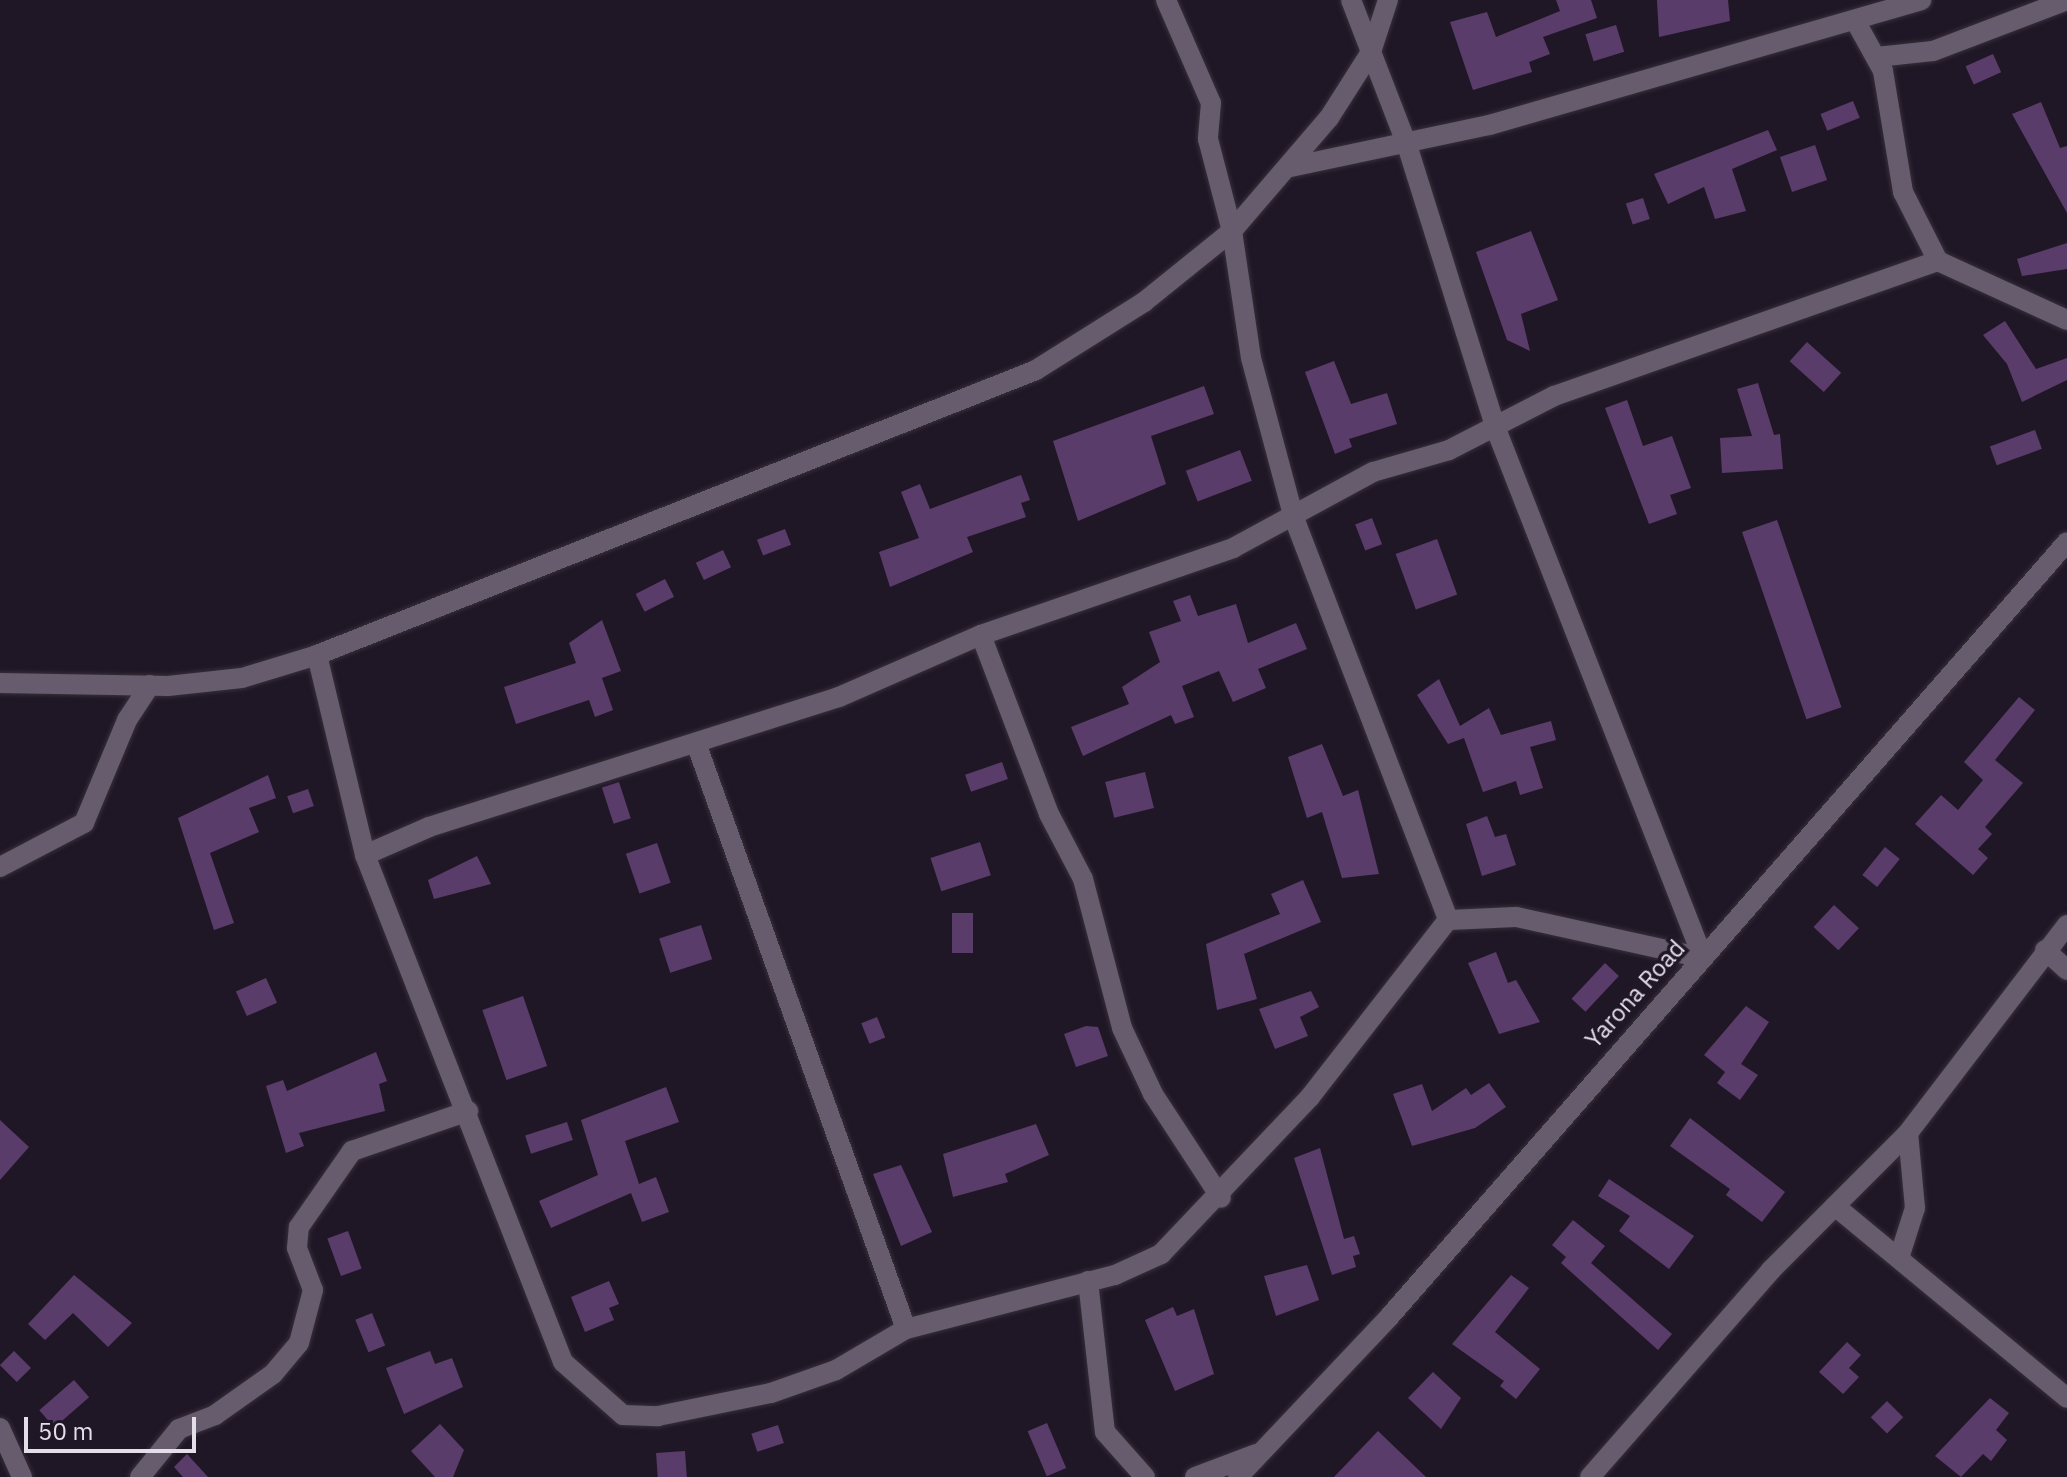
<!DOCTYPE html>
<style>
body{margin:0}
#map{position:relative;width:2067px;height:1477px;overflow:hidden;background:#201726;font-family:"IBM Plex Sans",sans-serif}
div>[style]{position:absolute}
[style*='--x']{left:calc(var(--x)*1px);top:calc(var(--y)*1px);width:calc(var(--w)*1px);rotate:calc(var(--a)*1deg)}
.building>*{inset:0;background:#593c6a;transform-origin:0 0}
.roads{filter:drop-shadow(0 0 2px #36303a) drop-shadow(0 0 2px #36303a)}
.minor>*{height:20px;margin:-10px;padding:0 10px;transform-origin:10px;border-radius:10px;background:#675c6e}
span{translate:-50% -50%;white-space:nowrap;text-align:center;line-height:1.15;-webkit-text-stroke:7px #201726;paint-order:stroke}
.street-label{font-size:24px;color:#e4dee8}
.scale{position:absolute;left:24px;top:1417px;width:172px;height:36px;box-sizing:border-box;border:4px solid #e4dee8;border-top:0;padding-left:10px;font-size:24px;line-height:28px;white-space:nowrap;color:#e4dee8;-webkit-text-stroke:6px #201726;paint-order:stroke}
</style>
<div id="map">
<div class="building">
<div style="clip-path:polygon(1556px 0,1591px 0,1597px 18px,1543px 37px,1550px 54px,1529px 62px,1532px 72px,1473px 90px,1450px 22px,1487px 12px,1496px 37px,1560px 11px)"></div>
<div style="clip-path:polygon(1657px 0,1728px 0,1730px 21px,1659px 37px)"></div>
<div style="left:1616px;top:25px;width:28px;height:32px;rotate:73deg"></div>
<div style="left:1993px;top:54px;width:20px;height:30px;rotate:66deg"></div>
<div style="left:1853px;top:101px;width:18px;height:35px;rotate:68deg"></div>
<div style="clip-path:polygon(2041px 102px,2060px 148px,2067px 146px,2067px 213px,2012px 114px)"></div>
<div style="clip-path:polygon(1768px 130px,1777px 150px,1732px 169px,1746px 211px,1715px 219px,1704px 187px,1668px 204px,1654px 174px)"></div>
<div style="left:1815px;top:145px;width:37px;height:37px;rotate:71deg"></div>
<div style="left:1643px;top:198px;width:22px;height:18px;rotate:72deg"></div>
<div style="clip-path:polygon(1531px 231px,1558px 300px,1521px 314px,1530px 351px,1507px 340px,1476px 252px)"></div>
<div style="clip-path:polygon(2067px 243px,2067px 269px,2022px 276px,2017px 259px)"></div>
<div style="clip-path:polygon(2005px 321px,2036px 369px,2067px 358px,2067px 380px,2022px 402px,2007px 364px,1983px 335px)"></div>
<div style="left:1807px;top:342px;width:46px;height:26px;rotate:42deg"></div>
<div style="clip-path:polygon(1334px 361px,1351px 404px,1387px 393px,1397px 424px,1349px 439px,1352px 447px,1335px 454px,1305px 372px)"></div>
<div style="clip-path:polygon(1758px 383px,1774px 435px,1780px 434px,1783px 469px,1722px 473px,1720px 438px,1752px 436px,1737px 389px)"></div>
<div style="clip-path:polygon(1204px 386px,1214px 414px,1151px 436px,1166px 484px,1078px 521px,1053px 441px)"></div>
<div style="clip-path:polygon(1627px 400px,1643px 446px,1672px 436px,1691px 488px,1670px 495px,1677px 514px,1649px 524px,1605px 408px)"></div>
<div style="left:2035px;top:430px;width:20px;height:48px;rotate:70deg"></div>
<div style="left:1240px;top:450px;width:33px;height:58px;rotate:69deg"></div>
<div style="clip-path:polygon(1021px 475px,1030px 500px,1021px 503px,1026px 517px,967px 537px,973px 552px,890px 587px,879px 552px,919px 538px,901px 492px,920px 484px,930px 509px)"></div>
<div style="left:1372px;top:518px;width:28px;height:18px;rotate:69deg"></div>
<div style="left:1777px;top:520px;width:198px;height:37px;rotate:71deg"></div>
<div style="left:785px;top:529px;width:17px;height:30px;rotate:69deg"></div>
<div style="left:1437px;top:539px;width:59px;height:44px;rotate:70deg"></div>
<div style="left:723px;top:550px;width:19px;height:30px;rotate:65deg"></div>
<div style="left:665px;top:579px;width:20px;height:33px;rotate:63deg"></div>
<div style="clip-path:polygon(1190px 595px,1198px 616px,1236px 604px,1248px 643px,1296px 623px,1307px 649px,1258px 669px,1266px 688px,1233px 702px,1219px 671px,1182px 686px,1194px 717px,1175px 724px,1171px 715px,1083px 756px,1071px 727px,1129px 704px,1122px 687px,1160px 662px,1149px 632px,1181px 621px,1173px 601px)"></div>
<div style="clip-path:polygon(602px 620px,621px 671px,602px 678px,613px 710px,595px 717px,589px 700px,516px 724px,504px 687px,576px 663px,569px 643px)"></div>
<div style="clip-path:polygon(1439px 679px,1460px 726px,1489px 708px,1501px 735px,1551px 721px,1556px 740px,1530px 747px,1543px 788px,1520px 795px,1516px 781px,1483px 792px,1464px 738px,1448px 744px,1417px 695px)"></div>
<div style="clip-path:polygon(2019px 697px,2035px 710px,1995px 760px,2023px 783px,1985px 827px,1992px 834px,1978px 849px,1988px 858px,1973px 875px,1915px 824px,1941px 795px,1958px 810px,1983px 780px,1964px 762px)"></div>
<div style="clip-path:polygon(1322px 744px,1343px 796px,1358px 790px,1379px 874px,1342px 878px,1322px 812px,1307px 818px,1288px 757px)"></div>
<div style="left:1002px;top:762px;width:18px;height:39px;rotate:71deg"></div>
<div style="left:1145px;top:772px;width:37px;height:41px;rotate:76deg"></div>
<div style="clip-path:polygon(268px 775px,276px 798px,249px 808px,259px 832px,210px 853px,234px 923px,214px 930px,178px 818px)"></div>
<div style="left:619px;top:782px;width:38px;height:18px;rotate:72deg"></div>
<div style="left:308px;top:789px;width:18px;height:22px;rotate:71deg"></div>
<div style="clip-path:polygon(1487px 816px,1495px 837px,1506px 834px,1516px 865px,1482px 876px,1466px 824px)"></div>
<div style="left:980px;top:842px;width:35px;height:52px;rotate:72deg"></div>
<div style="left:657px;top:843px;width:42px;height:33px;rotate:71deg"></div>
<div style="left:1885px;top:847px;width:19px;height:36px;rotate:39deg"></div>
<div style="clip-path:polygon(477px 856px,491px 884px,434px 899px,428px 880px)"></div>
<div style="clip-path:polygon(1303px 880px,1321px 922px,1244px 954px,1257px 999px,1217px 1010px,1206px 944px,1280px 914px,1271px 894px)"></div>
<div style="left:1834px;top:905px;width:34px;height:30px;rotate:43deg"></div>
<div style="left:952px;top:913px;width:21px;height:40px"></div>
<div style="left:701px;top:925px;width:36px;height:44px;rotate:72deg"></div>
<div style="clip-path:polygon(1496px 952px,1508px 983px,1516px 980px,1540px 1022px,1499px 1034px,1468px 963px)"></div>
<div style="left:1605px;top:963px;width:19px;height:49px;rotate:43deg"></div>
<div style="left:266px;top:978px;width:27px;height:33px;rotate:66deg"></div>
<div style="clip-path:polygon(1311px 991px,1319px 1007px,1300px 1017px,1308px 1036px,1275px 1049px,1259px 1009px)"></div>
<div style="left:523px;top:996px;width:74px;height:43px;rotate:71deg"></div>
<div style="clip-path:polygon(1746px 1006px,1769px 1022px,1741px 1064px,1758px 1075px,1740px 1100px,1717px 1083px,1725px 1072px,1704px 1055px)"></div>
<div style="left:877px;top:1017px;width:22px;height:17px;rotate:68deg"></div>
<div style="clip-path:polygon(1086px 1026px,1098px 1027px,1108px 1056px,1076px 1067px,1064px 1034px)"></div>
<div style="clip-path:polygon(376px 1052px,387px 1081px,379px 1084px,385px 1111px,299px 1133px,304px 1146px,286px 1153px,266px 1086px,283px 1080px,287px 1091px)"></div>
<div style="clip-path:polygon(1489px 1083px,1506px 1107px,1475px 1128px,1412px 1146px,1393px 1094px,1422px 1084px,1432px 1111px,1466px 1088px,1471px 1095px)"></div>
<div style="clip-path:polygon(666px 1087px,679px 1122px,625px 1141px,639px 1184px,656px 1177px,669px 1212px,642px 1222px,631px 1193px,551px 1228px,539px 1201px,598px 1175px,581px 1120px)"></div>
<div style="clip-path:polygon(1690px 1118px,1785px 1192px,1762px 1222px,1726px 1195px,1730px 1189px,1670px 1146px)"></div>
<div style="clip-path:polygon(0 1120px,29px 1147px,0 1180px)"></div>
<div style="left:567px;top:1122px;width:19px;height:44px;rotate:72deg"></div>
<div style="clip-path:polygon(1036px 1124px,1049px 1155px,1005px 1174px,1008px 1182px,953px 1197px,943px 1154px)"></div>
<div style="clip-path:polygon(1320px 1148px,1344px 1239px,1354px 1236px,1360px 1254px,1353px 1256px,1356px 1267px,1332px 1275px,1294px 1158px)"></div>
<div style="clip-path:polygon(901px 1165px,932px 1232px,901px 1246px,873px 1174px)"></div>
<div style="clip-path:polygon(1609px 1179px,1694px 1236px,1669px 1269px,1619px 1231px,1630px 1216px,1598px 1196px)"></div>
<div style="clip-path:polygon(1573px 1220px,1605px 1246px,1591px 1263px,1672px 1334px,1658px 1350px,1561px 1263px,1566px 1257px,1552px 1245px)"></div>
<div style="left:348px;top:1231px;width:40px;height:22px;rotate:70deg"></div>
<div style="clip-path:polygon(1307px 1265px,1319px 1300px,1276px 1316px,1264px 1276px)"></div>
<div style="clip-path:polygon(74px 1275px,132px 1323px,108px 1347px,73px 1313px,45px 1340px,28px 1324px)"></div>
<div style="clip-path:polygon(1511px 1275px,1529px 1288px,1495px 1332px,1540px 1369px,1516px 1399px,1500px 1386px,1504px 1381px,1452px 1344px)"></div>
<div style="clip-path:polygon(609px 1281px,619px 1304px,609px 1308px,614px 1320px,585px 1332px,571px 1297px)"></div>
<div style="clip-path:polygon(1173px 1307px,1177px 1316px,1194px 1309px,1214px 1374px,1175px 1391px,1145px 1320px)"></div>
<div style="left:372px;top:1313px;width:35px;height:18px;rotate:68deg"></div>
<div style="clip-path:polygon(1847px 1342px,1861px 1355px,1849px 1368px,1859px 1377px,1843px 1394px,1819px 1372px)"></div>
<div style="left:14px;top:1351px;width:24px;height:20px;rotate:45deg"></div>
<div style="clip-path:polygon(430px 1351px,435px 1364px,452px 1358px,463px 1387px,404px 1414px,386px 1368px)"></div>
<div style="clip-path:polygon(1433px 1372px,1461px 1398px,1441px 1429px,1408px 1398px)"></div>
<div style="left:74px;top:1380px;width:23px;height:46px;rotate:49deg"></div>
<div style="clip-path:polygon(1990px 1398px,2009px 1413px,1996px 1430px,2007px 1440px,1991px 1461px,1983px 1454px,1961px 1477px,1935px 1456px)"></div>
<div style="left:1887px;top:1401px;width:23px;height:23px;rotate:45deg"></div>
<div style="left:1047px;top:1423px;width:49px;height:21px;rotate:67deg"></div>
<div style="clip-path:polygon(440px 1424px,464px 1450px,453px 1477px,435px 1477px,411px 1451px)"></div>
<div style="left:778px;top:1425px;width:19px;height:28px;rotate:72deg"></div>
<div style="clip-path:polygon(1378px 1431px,1426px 1477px,1334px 1477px)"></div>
<div style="left:685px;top:1451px;width:26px;height:29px;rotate:86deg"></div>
<div style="clip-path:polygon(187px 1454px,208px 1477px,183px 1477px,174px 1467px)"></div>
</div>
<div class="roads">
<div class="minor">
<div style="--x:1166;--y:0;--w:112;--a:66.4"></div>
<div style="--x:1211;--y:103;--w:36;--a:95"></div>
<div style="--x:1208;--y:139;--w:95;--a:75.4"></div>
<div style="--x:1232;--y:231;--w:128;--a:81.5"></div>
<div style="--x:1251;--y:358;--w:166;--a:75"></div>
<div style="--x:1294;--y:518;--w:430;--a:69"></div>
<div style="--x:1351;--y:0;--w:155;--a:68.9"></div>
<div style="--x:1407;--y:145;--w:298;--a:72.6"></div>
<div style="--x:1496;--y:429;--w:568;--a:68.63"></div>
<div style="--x:1703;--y:958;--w:191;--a:-167.6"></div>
<div style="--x:1516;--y:917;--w:68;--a:177.5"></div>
<div style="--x:1857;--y:24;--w:54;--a:61"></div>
<div style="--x:1883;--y:71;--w:123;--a:80.6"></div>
<div style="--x:1903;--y:192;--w:77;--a:63.1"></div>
<div style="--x:1938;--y:261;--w:142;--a:24.6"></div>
<div style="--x:1877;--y:57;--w:56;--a:-6.1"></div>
<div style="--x:1933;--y:51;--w:143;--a:-20.8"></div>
<div style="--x:1291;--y:167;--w:202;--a:-12"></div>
<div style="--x:1489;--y:125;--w:450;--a:-16.1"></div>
<div style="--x:981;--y:635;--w:191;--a:69.2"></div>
<div style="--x:1049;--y:814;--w:73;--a:62.4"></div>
<div style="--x:1083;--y:879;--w:154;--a:75.3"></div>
<div style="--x:1122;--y:1028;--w:73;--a:64.8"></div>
<div style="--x:1153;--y:1094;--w:124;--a:56.8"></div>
<div style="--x:317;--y:655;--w:206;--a:76.5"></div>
<div style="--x:365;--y:855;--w:544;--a:68.67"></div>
<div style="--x:563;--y:1362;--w:80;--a:41.5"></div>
<div style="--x:623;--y:1415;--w:35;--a:2"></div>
<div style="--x:658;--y:1416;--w:115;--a:-11.5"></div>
<div style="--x:771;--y:1393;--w:69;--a:-19.5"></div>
<div style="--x:836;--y:1370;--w:81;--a:-30.4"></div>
<div style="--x:906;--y:1329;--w:216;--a:-14.5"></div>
<div style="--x:1115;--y:1275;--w:51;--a:-24.5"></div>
<div style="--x:1161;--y:1254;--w:216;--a:-46.5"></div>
<div style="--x:1310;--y:1097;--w:224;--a:-52.1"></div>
<div style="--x:0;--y:683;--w:168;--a:1"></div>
<div style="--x:168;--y:686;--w:74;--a:-6.2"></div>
<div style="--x:242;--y:678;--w:78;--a:-17"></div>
<div style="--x:317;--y:655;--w:773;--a:-21.62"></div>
<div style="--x:1036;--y:370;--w:128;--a:-32.2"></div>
<div style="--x:1144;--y:302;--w:113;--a:-38.9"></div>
<div style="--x:1232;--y:231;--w:149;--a:-49.4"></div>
<div style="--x:1329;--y:118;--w:78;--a:-57.5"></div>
<div style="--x:1371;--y:52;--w:55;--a:-71.9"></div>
<div style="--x:696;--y:743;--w:622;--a:70.28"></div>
<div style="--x:365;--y:855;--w:70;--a:-23.6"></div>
<div style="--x:429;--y:827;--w:430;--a:-17.6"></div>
<div style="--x:839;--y:697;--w:155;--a:-23.6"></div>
<div style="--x:981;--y:635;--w:267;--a:-19"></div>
<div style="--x:1233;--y:548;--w:159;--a:-28.5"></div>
<div style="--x:1373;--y:472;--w:79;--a:-16.1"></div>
<div style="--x:1449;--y:450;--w:118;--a:-27.2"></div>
<div style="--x:1554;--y:396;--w:407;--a:-19.4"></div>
<div style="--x:0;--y:867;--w:95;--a:-27.6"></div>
<div style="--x:84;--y:823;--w:112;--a:-67.3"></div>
<div style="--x:127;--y:720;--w:42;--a:-56.7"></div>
<div style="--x:2045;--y:950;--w:30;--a:42"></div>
<div style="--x:1835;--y:1206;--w:301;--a:39.6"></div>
<div style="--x:1900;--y:1255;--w:49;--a:-72.3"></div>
<div style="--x:1915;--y:1208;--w:75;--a:-95.3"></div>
<div style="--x:1088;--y:1281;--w:152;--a:83.6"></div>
<div style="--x:1105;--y:1432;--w:60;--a:48.4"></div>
<div style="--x:0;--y:1428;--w:54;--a:65.8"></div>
<div style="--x:140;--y:1477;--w:62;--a:-50.9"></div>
<div style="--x:179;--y:1429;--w:39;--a:-21"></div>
<div style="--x:215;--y:1415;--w:71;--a:-35.3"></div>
<div style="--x:273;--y:1374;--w:40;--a:-50"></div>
<div style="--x:299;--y:1343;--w:55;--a:-75.2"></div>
<div style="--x:313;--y:1290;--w:45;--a:-110.9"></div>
<div style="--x:297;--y:1248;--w:21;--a:-85"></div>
<div style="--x:299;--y:1227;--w:93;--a:-55.1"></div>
<div style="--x:352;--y:1151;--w:123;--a:-19"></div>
<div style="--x:1195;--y:1477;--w:65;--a:-20.7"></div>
<div style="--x:1238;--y:1477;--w:221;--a:-46.6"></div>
<div style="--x:1390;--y:1316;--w:1028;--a:-48.82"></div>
<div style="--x:1590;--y:1477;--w:275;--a:-48.8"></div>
<div style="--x:1771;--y:1270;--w:194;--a:-45"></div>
<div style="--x:1908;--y:1133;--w:262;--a:-52.6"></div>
</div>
</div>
<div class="street-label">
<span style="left:1635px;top:994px;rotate:-48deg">Yarona Road</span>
</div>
<div class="scale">50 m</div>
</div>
